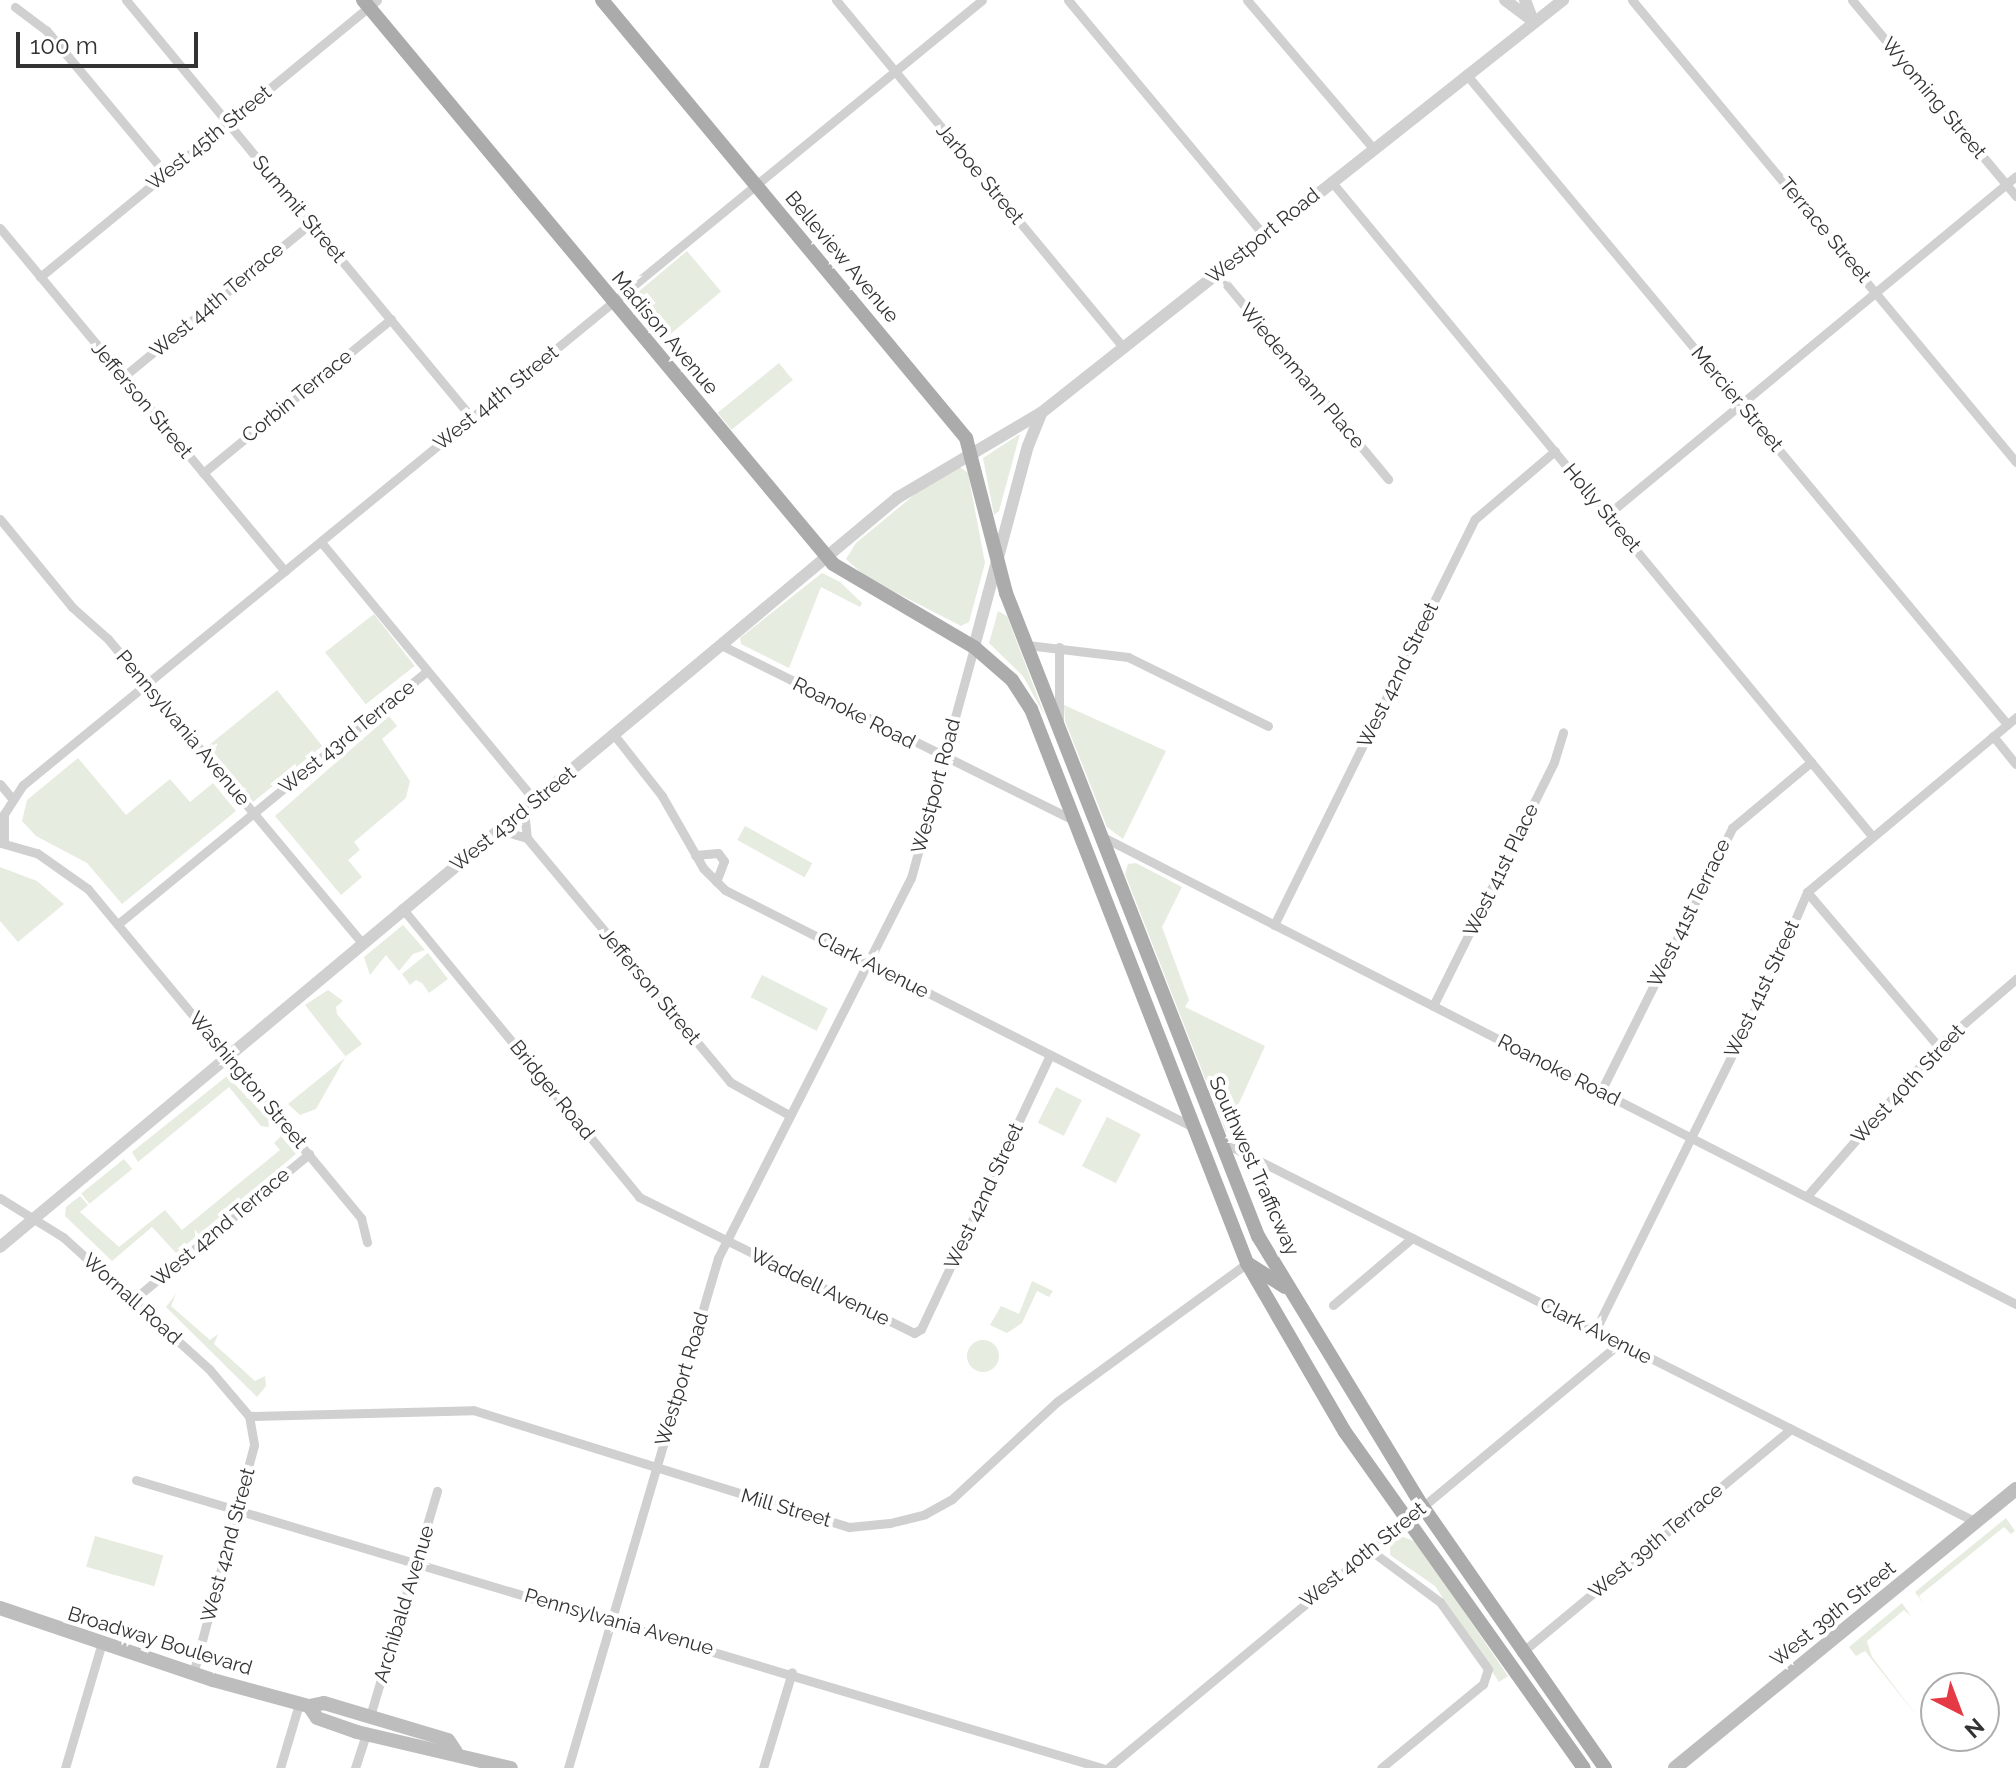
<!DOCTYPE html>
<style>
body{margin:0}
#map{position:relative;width:2016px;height:1768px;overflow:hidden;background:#fff;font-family:Raleway,sans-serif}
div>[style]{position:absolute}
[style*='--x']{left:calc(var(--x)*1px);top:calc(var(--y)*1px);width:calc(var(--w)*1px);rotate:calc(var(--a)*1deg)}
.green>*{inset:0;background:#e6ecdf;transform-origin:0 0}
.round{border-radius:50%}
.minor>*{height:9px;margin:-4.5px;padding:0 4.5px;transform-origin:4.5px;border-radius:4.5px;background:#d0d0d0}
.tertiary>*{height:12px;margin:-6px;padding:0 6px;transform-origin:6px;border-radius:6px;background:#d0d0d0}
.secondary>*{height:14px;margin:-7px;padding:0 7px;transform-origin:7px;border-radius:7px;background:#bdbdbd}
.primary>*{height:14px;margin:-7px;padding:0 7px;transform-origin:7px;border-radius:7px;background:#ababab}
span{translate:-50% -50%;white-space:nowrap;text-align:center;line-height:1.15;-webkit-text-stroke:8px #fff;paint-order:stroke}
.street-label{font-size:20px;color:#333}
.north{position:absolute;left:1920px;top:1672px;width:80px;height:80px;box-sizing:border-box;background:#fff;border:2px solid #adadad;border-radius:50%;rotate:138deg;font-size:22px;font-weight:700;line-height:32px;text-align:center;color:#333}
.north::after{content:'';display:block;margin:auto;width:28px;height:36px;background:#e63946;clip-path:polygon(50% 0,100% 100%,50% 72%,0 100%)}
.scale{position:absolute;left:16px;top:32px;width:182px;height:36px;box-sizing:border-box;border:4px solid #333;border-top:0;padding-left:10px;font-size:24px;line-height:28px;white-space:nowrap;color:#333;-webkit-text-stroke:6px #fff;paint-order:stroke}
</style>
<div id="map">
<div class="green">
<div style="left:687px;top:251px;width:53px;height:78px;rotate:50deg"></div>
<div style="left:779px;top:363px;width:22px;height:79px;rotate:51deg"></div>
<div style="clip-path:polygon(1020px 434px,999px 511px,994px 515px,983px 458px)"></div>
<div style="clip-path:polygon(960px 467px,968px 473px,985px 563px,969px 622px,961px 626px,866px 577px,846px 559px,856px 543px,925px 486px)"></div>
<div style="clip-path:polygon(822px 573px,840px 582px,862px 603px,860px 607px,821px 587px,789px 668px,741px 644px,740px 638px)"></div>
<div style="clip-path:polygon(998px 611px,1007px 616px,1045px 716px,1023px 676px,989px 643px)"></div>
<div style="left:374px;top:614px;width:66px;height:62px;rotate:52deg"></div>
<div style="left:277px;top:690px;width:72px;height:89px;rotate:51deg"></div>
<div style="clip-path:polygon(1064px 705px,1166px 751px,1123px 839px,1107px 827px,1065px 721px)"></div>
<div style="clip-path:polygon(389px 716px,397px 726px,382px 739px,410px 781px,406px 798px,354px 842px,360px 850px,348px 860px,362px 877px,341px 895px,275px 816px)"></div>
<div style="clip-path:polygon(78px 758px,126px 815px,170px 779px,190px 802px,213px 783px,236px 811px,122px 904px,87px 863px,36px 836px,22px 821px,27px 800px)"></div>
<div style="left:745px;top:826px;width:77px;height:16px;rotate:29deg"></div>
<div style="clip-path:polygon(1136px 863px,1182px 887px,1162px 927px,1189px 1000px,1185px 1007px,1265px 1046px,1226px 1132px,1125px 874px,1128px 864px)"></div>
<div style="clip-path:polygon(0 867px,37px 881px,64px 904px,18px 942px,0 921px)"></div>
<div style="clip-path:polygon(403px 925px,425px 950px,413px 954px,399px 971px,386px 955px,370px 975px,364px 957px)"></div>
<div style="clip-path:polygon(428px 953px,448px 979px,429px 993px,422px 983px,416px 980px,410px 985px,402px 974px)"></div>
<div style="left:762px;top:975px;width:74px;height:25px;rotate:27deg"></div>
<div style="clip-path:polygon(328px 990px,343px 1001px,336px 1007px,337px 1014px,362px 1044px,346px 1056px,316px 1109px,300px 1115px,288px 1104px,346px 1057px,305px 1005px)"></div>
<div style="clip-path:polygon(227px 1076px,268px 1119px,269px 1127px,261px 1126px,229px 1087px,138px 1162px,132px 1152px)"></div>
<div style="left:1056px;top:1087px;width:29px;height:40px;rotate:27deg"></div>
<div style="left:1107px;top:1117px;width:38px;height:55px;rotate:27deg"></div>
<div style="clip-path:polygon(281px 1136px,296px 1154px,176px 1253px,152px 1227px,112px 1261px,65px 1216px,66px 1207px,80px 1196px,88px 1205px,80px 1212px,119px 1247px,165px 1210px,182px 1230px,280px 1150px,274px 1143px)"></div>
<div style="left:124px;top:1159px;width:13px;height:55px;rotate:51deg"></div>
<div style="clip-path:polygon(1032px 1281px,1053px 1291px,1049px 1297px,1037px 1291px,1022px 1323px,1007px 1333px,990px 1325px,1001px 1306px,1019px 1314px)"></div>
<div style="clip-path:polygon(176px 1294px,171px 1306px,210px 1340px,218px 1334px,214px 1344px,255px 1381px,265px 1376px,266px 1386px,257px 1397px,166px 1307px)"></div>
<div class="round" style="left:967px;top:1340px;width:32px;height:32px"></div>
<div style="clip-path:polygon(2006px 1518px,2015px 1531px,2011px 1534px,2004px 1527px,1919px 1596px,1924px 1604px,1915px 1592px)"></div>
<div style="left:95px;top:1536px;width:71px;height:32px;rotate:16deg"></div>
<div style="clip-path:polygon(1401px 1536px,1416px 1542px,1508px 1676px,1499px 1682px,1435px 1586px,1390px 1555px,1390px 1543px)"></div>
<div style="clip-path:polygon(1902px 1603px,1911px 1616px,1904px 1610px,1867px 1641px,1872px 1657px,1920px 1720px,1865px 1651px,1856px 1656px,1849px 1647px)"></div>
</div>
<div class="minor">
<div style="--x:126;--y:0;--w:543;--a:50.38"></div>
<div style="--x:836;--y:0;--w:452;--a:50.4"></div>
<div style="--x:1068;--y:0;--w:306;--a:50.2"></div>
<div style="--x:1247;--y:0;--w:194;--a:49.6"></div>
<div style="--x:1632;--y:0;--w:601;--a:50.27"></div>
<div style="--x:1852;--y:0;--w:256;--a:50.1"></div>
<div style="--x:15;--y:7;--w:39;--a:37"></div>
<div style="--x:46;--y:30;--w:187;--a:50.2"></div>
<div style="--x:1466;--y:74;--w:846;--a:50.23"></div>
<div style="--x:1331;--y:181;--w:850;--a:50.44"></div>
<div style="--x:0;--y:228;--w:446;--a:50.3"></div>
<div style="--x:1217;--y:273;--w:268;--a:50.3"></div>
<div style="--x:40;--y:277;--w:436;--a:-39.4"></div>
<div style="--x:123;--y:377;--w:243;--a:-39.3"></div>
<div style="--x:203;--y:473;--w:243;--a:-39.3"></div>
<div style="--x:1607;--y:515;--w:531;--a:-39.65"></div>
<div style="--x:0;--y:519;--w:114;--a:50.7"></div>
<div style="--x:72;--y:607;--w:48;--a:41.6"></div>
<div style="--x:108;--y:639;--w:395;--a:50.1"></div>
<div style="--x:321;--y:542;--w:336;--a:50.4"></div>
<div style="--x:1027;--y:645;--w:102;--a:6.8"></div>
<div style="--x:1128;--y:657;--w:156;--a:26.2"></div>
<div style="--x:723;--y:646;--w:391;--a:26.4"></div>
<div style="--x:1059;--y:647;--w:73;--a:90"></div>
<div style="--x:615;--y:736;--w:76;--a:51.9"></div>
<div style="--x:662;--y:796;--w:83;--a:60.3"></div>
<div style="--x:703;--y:868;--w:31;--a:45"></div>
<div style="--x:725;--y:890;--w:522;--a:26.86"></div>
<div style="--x:1993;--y:736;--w:36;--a:51"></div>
<div style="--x:0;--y:784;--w:17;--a:50"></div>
<div style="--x:524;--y:810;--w:28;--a:84"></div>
<div style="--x:527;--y:838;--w:317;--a:50.2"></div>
<div style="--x:730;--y:1082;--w:68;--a:29.2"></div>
<div style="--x:499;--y:830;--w:29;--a:16"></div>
<div style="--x:1101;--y:836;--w:1028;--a:27.09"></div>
<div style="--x:1;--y:843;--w:37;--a:16"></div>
<div style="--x:37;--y:853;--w:62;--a:35.2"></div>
<div style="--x:88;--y:889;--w:428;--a:50.3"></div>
<div style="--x:361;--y:1218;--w:25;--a:76"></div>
<div style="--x:4;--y:843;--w:29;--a:-90"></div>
<div style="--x:4;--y:814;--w:35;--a:-57"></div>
<div style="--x:23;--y:785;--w:1239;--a:-39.3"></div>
<div style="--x:695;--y:855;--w:23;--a:-5"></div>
<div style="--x:718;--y:853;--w:10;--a:53"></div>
<div style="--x:724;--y:861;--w:22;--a:111"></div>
<div style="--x:1807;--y:892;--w:202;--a:49.6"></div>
<div style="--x:402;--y:908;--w:374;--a:50.6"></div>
<div style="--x:639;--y:1197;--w:307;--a:26.3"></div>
<div style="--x:914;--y:1333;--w:8;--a:-30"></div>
<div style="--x:921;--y:1329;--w:303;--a:-64.8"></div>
<div style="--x:118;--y:924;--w:399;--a:-39.3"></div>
<div style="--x:1274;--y:925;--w:453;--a:-63.7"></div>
<div style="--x:1475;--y:519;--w:105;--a:-40.4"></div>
<div style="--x:1433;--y:1006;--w:272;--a:-63.6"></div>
<div style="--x:1554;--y:762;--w:31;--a:-73"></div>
<div style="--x:1601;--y:1091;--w:294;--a:-63.5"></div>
<div style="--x:1732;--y:828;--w:103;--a:-39.9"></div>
<div style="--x:1222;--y:1142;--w:844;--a:26.75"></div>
<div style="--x:1807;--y:1196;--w:199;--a:-48.9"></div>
<div style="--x:1938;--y:1046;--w:103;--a:-40.7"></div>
<div style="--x:0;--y:1198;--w:74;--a:31.8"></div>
<div style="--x:63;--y:1237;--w:197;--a:42.1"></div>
<div style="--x:209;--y:1369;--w:62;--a:49.6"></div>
<div style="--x:249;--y:1416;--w:29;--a:80"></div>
<div style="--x:254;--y:1445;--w:237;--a:104.9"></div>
<div style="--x:133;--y:1300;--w:229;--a:-39.7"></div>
<div style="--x:1333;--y:1305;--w:104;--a:-40.3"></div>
<div style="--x:1595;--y:1331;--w:386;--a:-63.6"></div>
<div style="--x:1767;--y:985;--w:101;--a:-66.7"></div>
<div style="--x:1807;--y:892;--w:273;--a:-39.9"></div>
<div style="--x:249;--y:1416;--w:224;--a:-1.5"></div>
<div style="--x:473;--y:1410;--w:394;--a:17.3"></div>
<div style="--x:849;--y:1527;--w:41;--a:-5.6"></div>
<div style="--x:890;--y:1523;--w:36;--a:-14"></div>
<div style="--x:925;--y:1514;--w:31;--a:-29"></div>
<div style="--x:952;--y:1499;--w:144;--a:-42.8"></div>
<div style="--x:1058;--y:1401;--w:234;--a:-36.1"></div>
<div style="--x:136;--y:1480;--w:1008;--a:16.6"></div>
<div style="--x:1370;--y:1550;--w:87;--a:36.6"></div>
<div style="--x:1440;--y:1602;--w:82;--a:54.4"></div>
<div style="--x:1488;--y:1669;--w:16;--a:108"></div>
<div style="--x:1483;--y:1684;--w:132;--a:140.5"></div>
<div style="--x:1521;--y:1653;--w:351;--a:-39.7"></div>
<div style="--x:370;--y:1716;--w:235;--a:-73.4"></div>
<div style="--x:65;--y:1768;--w:127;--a:-73.6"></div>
<div style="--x:280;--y:1768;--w:67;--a:-73.5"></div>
<div style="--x:355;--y:1768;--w:36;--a:-72"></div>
<div style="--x:568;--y:1768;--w:532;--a:-73.61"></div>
<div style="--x:718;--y:1258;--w:426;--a:-63.1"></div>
<div style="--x:911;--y:878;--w:239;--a:-74.7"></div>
<div style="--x:763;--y:1768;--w:100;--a:-73.2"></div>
<div style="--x:1108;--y:1768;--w:665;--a:-39.7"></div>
</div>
<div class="tertiary">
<div style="--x:1505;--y:0;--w:35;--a:37"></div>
<div style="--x:1525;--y:0;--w:22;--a:69"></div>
<div style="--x:974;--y:647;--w:208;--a:-75"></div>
<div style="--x:1028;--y:446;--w:35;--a:-68"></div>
<div style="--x:1041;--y:413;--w:666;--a:-38.35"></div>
<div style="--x:0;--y:1247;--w:1169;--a:-39.86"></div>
<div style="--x:897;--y:498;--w:167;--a:-30.6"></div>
</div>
<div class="secondary">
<div style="--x:0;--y:1608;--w:225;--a:18.7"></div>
<div style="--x:213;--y:1680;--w:99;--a:15.2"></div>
<div style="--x:309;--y:1706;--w:15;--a:-11"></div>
<div style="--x:324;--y:1703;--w:129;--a:16.6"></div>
<div style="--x:448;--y:1740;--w:14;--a:56"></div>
<div style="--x:309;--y:1706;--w:14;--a:56"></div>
<div style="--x:317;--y:1718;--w:42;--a:19.3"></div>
<div style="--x:357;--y:1732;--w:158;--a:13.2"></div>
<div style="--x:1675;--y:1768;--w:441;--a:-39.3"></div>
</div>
<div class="primary">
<div style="--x:363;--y:0;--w:734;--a:50.19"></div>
<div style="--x:833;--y:564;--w:164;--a:30.5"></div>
<div style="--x:974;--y:647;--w:50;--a:41"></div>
<div style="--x:1012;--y:680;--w:35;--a:57"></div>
<div style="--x:1031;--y:709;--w:595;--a:68.7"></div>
<div style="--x:1247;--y:1263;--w:195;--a:59.9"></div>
<div style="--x:1345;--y:1432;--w:412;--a:54.6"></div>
<div style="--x:602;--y:0;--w:570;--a:50.27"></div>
<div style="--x:966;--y:438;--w:160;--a:75.5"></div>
<div style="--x:1006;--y:593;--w:691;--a:68.6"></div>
<div style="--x:1258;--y:1236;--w:317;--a:58.7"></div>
<div style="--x:1423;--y:1507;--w:318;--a:55.1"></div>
<div style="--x:1247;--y:1263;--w:45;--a:32.3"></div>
</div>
<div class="street-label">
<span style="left:1934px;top:98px;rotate:50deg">Wyoming Street</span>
<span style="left:209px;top:138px;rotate:-39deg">West 45th Street</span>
<span style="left:980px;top:174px;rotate:50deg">Jarboe Street</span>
<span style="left:299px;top:209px;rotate:50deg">Summit Street</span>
<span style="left:1825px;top:230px;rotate:50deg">Terrace Street</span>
<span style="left:1263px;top:236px;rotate:-39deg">Westport Road</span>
<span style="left:842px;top:257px;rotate:50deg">Belleview Avenue</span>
<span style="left:217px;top:300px;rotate:-40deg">West 44th Terrace</span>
<span style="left:665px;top:333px;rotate:50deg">Madison Avenue</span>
<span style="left:1302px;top:376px;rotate:50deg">Wiedenmann Place</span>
<span style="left:297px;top:396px;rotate:-39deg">Corbin Terrace</span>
<span style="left:496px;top:398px;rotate:-39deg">West 44th Street</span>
<span style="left:1737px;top:399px;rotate:50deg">Mercier Street</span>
<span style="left:142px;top:400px;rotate:50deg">Jefferson Street</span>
<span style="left:1602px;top:508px;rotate:50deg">Holly Street</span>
<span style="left:1398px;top:675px;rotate:-64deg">West 42nd Street</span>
<span style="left:854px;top:713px;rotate:27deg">Roanoke Road</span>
<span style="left:183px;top:728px;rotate:50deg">Pennsylvania Avenue</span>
<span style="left:347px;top:737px;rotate:-39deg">West 43rd Terrace</span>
<span style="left:936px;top:786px;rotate:-75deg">Westport Road</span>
<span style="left:513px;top:819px;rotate:-39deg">West 43rd Street</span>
<span style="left:1501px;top:870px;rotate:-64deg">West 41st Place</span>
<span style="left:1689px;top:913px;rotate:-64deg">West 41st Terrace</span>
<span style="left:873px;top:965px;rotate:27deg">Clark Avenue</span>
<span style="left:650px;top:986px;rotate:50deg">Jefferson Street</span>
<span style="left:1762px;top:989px;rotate:-65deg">West 41st Street</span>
<span style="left:1559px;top:1070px;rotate:27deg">Roanoke Road</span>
<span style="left:248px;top:1080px;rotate:50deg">Washington Street</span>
<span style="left:1908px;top:1084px;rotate:-47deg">West 40th Street</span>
<span style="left:552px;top:1090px;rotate:51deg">Bridger Road</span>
<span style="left:1254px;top:1166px;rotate:66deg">Southwest Trafficway</span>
<span style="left:984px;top:1196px;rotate:-65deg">West 42nd Street</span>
<span style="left:221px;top:1227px;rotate:-40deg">West 42nd Terrace</span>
<span style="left:820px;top:1287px;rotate:26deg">Waddell Avenue</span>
<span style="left:132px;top:1299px;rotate:42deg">Wornall Road</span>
<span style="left:1596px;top:1331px;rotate:27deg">Clark Avenue</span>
<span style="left:682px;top:1379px;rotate:-73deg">Westport Road</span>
<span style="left:786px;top:1508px;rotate:16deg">Mill Street</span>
<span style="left:1656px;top:1541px;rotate:-40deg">West 39th Terrace</span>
<span style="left:228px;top:1545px;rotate:-75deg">West 42nd Street</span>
<span style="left:1363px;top:1555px;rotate:-39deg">West 40th Street</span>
<span style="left:404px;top:1604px;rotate:-73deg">Archibald Avenue</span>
<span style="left:1833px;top:1614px;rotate:-39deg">West 39th Street</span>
<span style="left:619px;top:1622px;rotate:16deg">Pennsylvania Avenue</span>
<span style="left:160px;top:1641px;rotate:17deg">Broadway Boulevard</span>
</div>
<div class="north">N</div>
<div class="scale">100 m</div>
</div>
